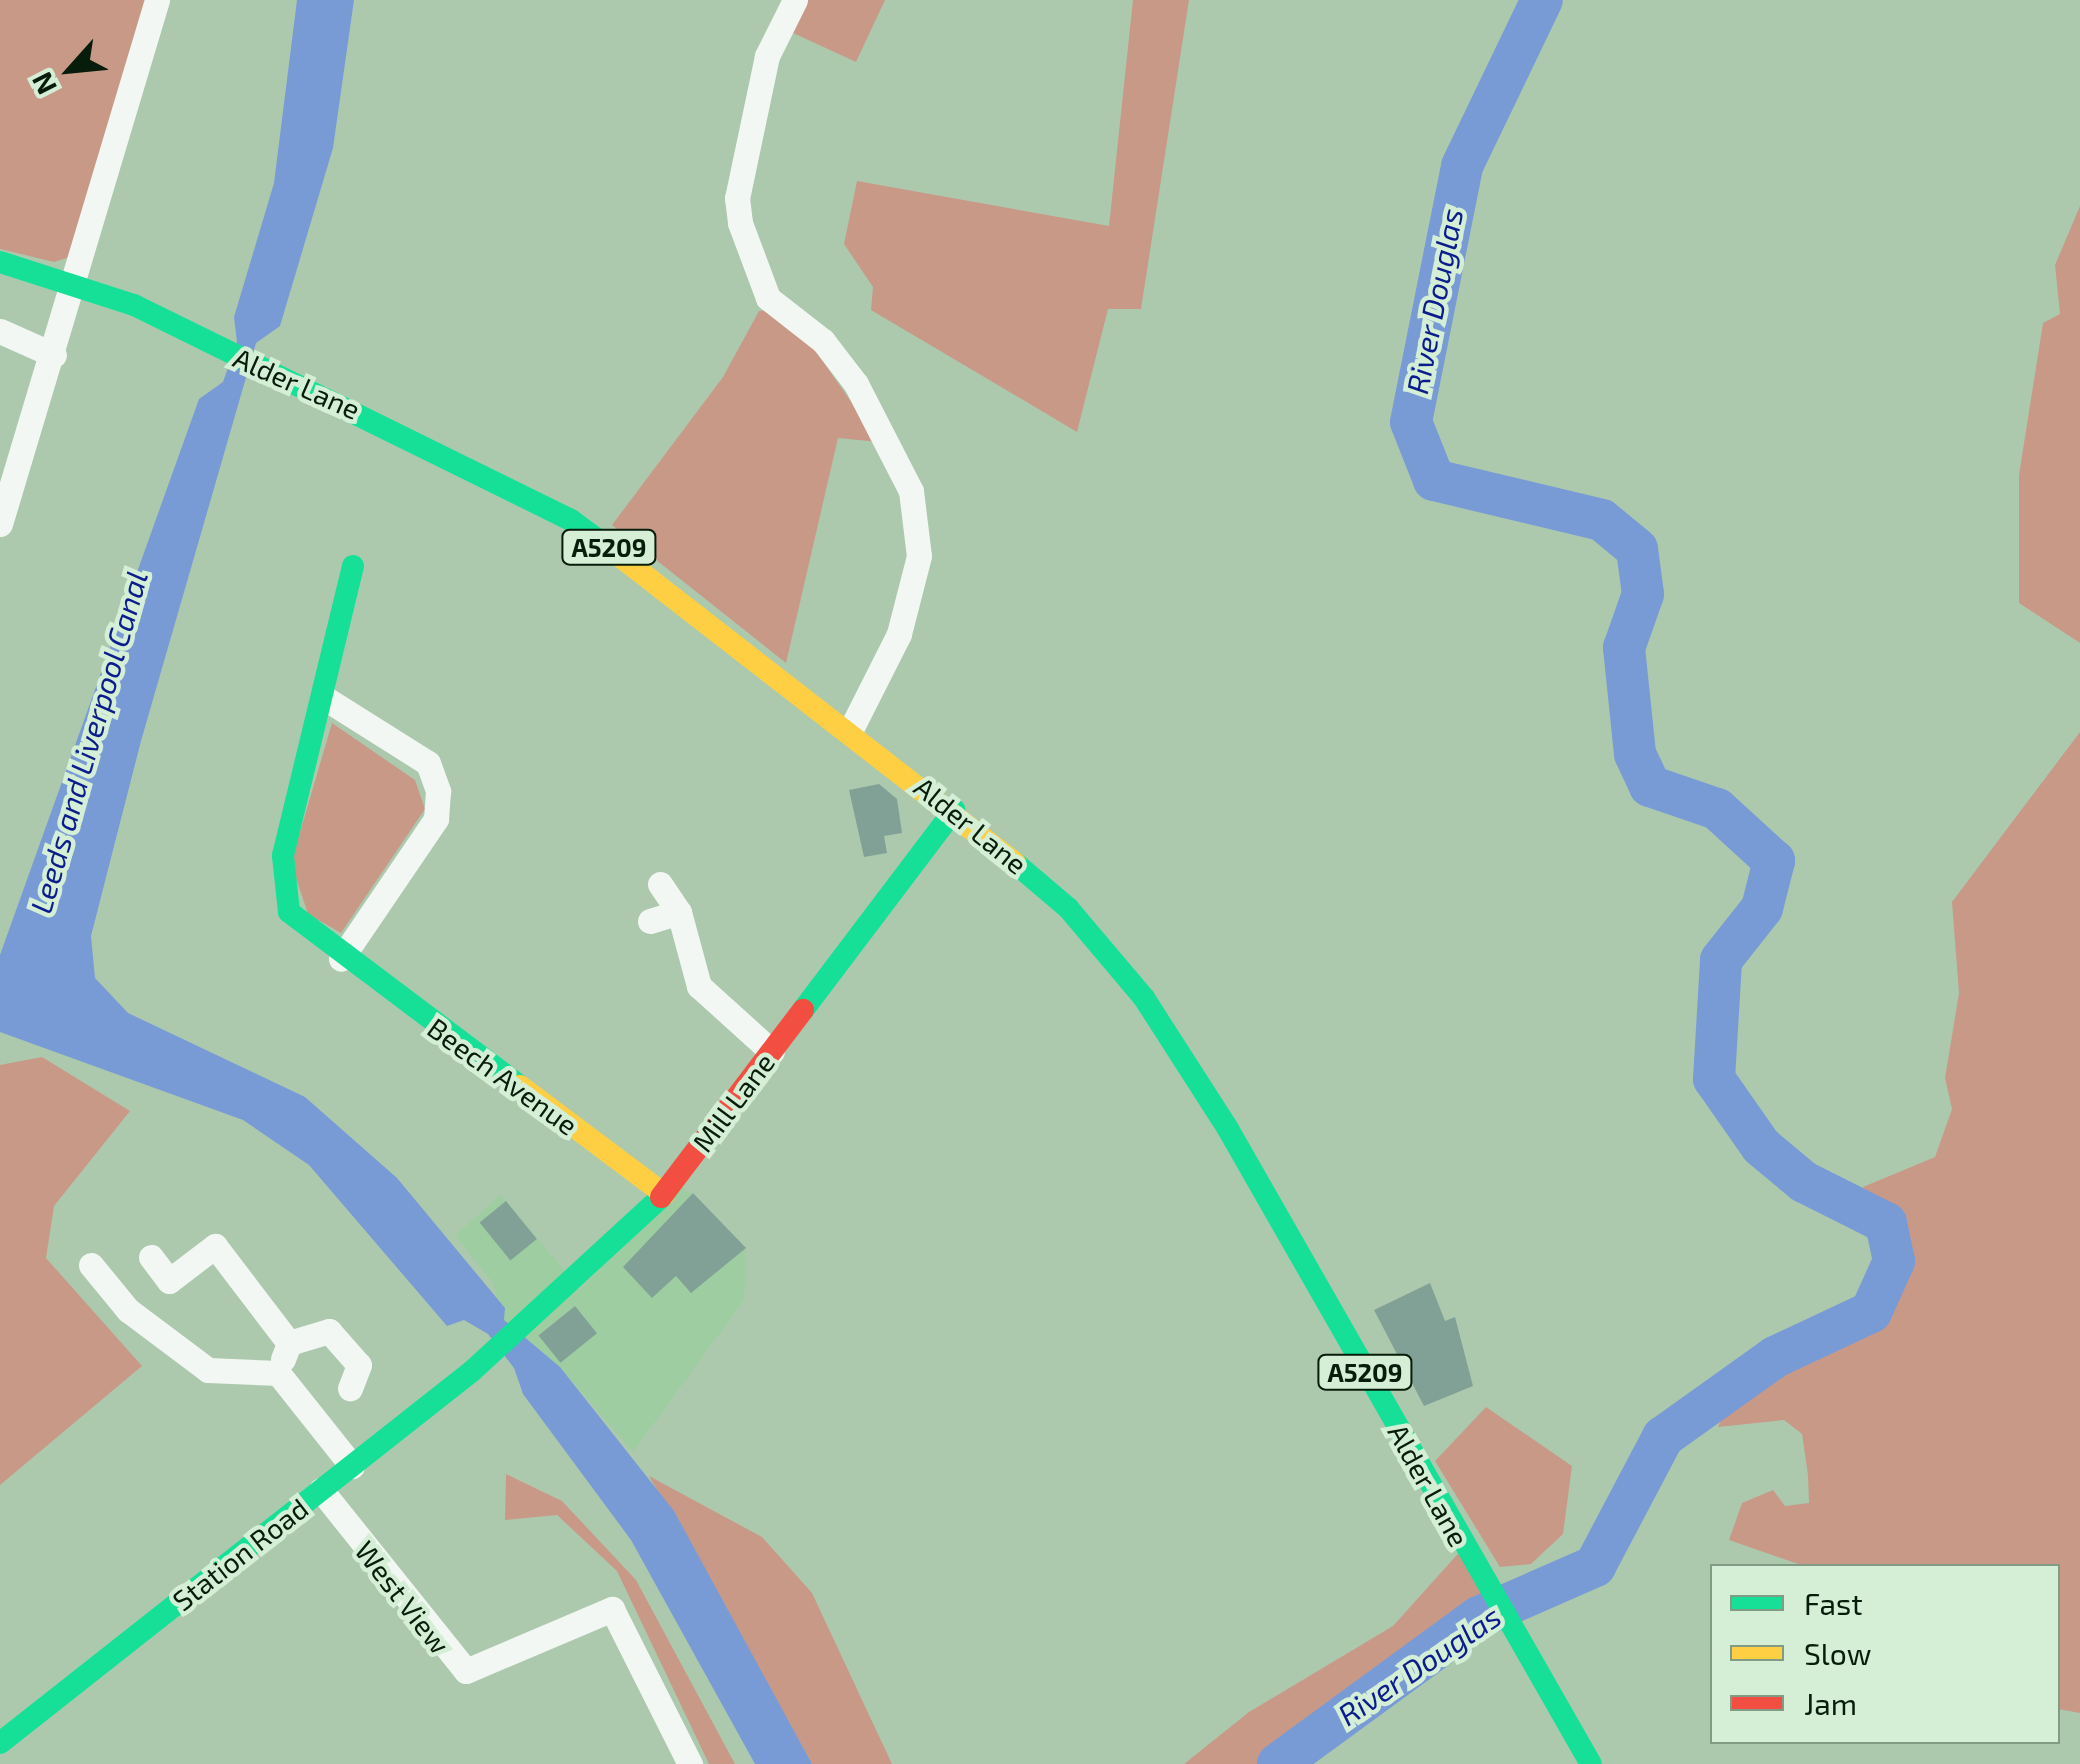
<!DOCTYPE html>
<style>
body{margin:0}
#map{position:relative;width:2080px;height:1764px;overflow:hidden;background:#acc9ae;font-family:"Exo 2",sans-serif}
div>[style]{position:absolute}
[style*='--x']{left:calc(var(--x)*1px);top:calc(var(--y)*1px);width:calc(var(--w)*1px);rotate:calc(var(--a)*1deg)}
.built>*{inset:0;background:#9fcda2}
.green>*{inset:0;background:#c99988}
.water>*{inset:0;background:#789bd6}
.river>*{height:42px;margin:-21px;padding:0 21px;transform-origin:21px;border-radius:21px;background:#789bd6}
.building>*{inset:0;background:#81a197;transform-origin:0 0}
.street>*{height:25px;margin:-12.5px;padding:0 12.5px;transform-origin:12.5px;border-radius:12.5px;background:#f3f7f3}
.fast>*{height:22px;margin:-11px;padding:0 11px;transform-origin:11px;border-radius:11px;background:#16e098}
.slow>*{height:22px;margin:-11px;padding:0 11px;transform-origin:11px;border-radius:11px;background:#ffcf43}
.jam>*{height:22px;margin:-11px;padding:0 11px;transform-origin:11px;border-radius:11px;background:#f24e42}
span{translate:-50% -50%;white-space:nowrap;text-align:center;line-height:1.15;-webkit-text-stroke:9px #d4efd5;paint-order:stroke}
.shield-label span{padding:2px 8px;background:#d4efd5;border:2px solid;border-radius:8px;-webkit-text-stroke-width:0}
.shield-label{font-size:25px;color:#071c0a;font-weight:700}
.street-label{font-size:28px;color:#071c0a}
.water-label{font-size:30px;color:#0b1c8c;font-style:italic}
.legend{position:absolute;left:1710px;top:1564px;width:350px;height:180px;box-sizing:border-box;background:#d4efd5;border:2px solid #829b84;margin:0;padding:12px 18px;list-style:none;font-size:30px;color:#071c0a}
.legend li{display:flex;align-items:center;gap:20px;height:50px}
.legend b{width:50px;border:2px solid #829b84}
.north{position:absolute;left:20px;top:20px;width:100px;height:100px;-webkit-text-stroke:8px #d4efd5;paint-order:stroke;rotate:243deg;font-size:28px;font-weight:700;line-height:40px;text-align:center;color:#071c0a}
.north::after{content:'';display:block;margin:auto;width:35px;height:45px;background:#071c0a;clip-path:polygon(50% 0,100% 100%,50% 72%,0 100%)}
</style>
<div id="map">
<div class="built">
<div style="clip-path:polygon(682px 1186px,746px 1248px,744px 1300px,633px 1452px,560px 1367px,530px 1351px,503px 1320px,493px 1283px,455px 1235px,501px 1195px,580px 1289px)"></div>
</div>
<div class="green">
<div style="clip-path:polygon(0 0,145px 0,70px 257px,54px 262px,0 249px)"></div>
<div style="clip-path:polygon(806px 0,885px 0,856px 62px,791px 32px)"></div>
<div style="clip-path:polygon(1133px 0,1189px 0,1141px 309px,1108px 309px,1077px 432px,871px 310px,873px 287px,844px 244px,857px 181px,1109px 226px)"></div>
<div style="clip-path:polygon(2080px 206px,2080px 643px,2019px 603px,2019px 475px,2043px 323px,2060px 314px,2055px 265px)"></div>
<div style="clip-path:polygon(770px 310px,802px 331px,879px 442px,838px 438px,786px 663px,612px 525px,723px 377px,759px 311px)"></div>
<div style="clip-path:polygon(332px 723px,415px 780px,425px 809px,341px 933px,308px 914px,291px 863px)"></div>
<div style="clip-path:polygon(2080px 732px,2080px 1713px,2058px 1709px,2058px 1566px,1804px 1566px,1729px 1540px,1742px 1503px,1773px 1490px,1785px 1506px,1809px 1503px,1808px 1475px,1802px 1434px,1784px 1420px,1718px 1427px,1726px 1407px,1873px 1326px,1886px 1303px,1898px 1245px,1863px 1187px,1935px 1157px,1952px 1109px,1945px 1078px,1959px 993px,1952px 902px)"></div>
<div style="clip-path:polygon(42px 1057px,130px 1111px,54px 1206px,46px 1258px,142px 1366px,0 1485px,0 1065px)"></div>
<div style="clip-path:polygon(1486px 1407px,1572px 1466px,1563px 1534px,1531px 1564px,1500px 1567px,1435px 1461px)"></div>
<div style="clip-path:polygon(506px 1474px,562px 1501px,636px 1580px,735px 1764px,709px 1764px,617px 1571px,557px 1515px,505px 1520px)"></div>
<div style="clip-path:polygon(649px 1476px,762px 1537px,812px 1593px,892px 1764px,812px 1764px)"></div>
<div style="clip-path:polygon(1464px 1547px,1498px 1607px,1278px 1764px,1184px 1764px,1249px 1712px,1393px 1626px)"></div>
</div>
<div class="water">
<div style="clip-path:polygon(297px 0,354px 0,333px 148px,280px 326px,256px 343px,141px 741px,91px 936px,95px 978px,128px 1013px,305px 1097px,397px 1178px,505px 1308px,504px 1320px,560px 1367px,674px 1511px,812px 1764px,755px 1764px,631px 1540px,523px 1394px,514px 1368px,488px 1334px,464px 1320px,447px 1326px,309px 1165px,243px 1120px,0 1032px,0 955px,199px 399px,223px 382px,237px 342px,234px 317px,274px 183px)"></div>
</div>
<div class="river">
<div style="--x:1278;--y:1764;--w:249;--a:-36.2"></div>
<div style="--x:1479;--y:1617;--w:127;--a:-23.7"></div>
<div style="--x:1595;--y:1566;--w:146;--a:-62.2"></div>
<div style="--x:1663;--y:1437;--w:138;--a:-35.5"></div>
<div style="--x:1775;--y:1357;--w:106;--a:-25.1"></div>
<div style="--x:1871;--y:1312;--w:56;--a:-65.7"></div>
<div style="--x:1894;--y:1261;--w:39;--a:-102"></div>
<div style="--x:1886;--y:1223;--w:92;--a:-153.4"></div>
<div style="--x:1804;--y:1182;--w:56;--a:-140.1"></div>
<div style="--x:1761;--y:1146;--w:82;--a:-125"></div>
<div style="--x:1714;--y:1079;--w:119;--a:-86.6"></div>
<div style="--x:1721;--y:960;--w:66;--a:-51.7"></div>
<div style="--x:1762;--y:908;--w:49;--a:-75.7"></div>
<div style="--x:1774;--y:861;--w:77;--a:-137.6"></div>
<div style="--x:1717;--y:809;--w:71;--a:-161.1"></div>
<div style="--x:1650;--y:786;--w:35;--a:-115"></div>
<div style="--x:1635;--y:754;--w:107;--a:-95.9"></div>
<div style="--x:1624;--y:648;--w:57;--a:-70.6"></div>
<div style="--x:1643;--y:594;--w:45;--a:-97.6"></div>
<div style="--x:1637;--y:549;--w:45;--a:-140.4"></div>
<div style="--x:1602;--y:520;--w:173;--a:-166.6"></div>
<div style="--x:1434;--y:480;--w:62;--a:-111.6"></div>
<div style="--x:1411;--y:422;--w:261;--a:-78.7"></div>
<div style="--x:1462;--y:166;--w:184;--a:-64.3"></div>
</div>
<div class="building">
<div style="clip-path:polygon(879px 784px,897px 799px,902px 833px,884px 836px,887px 853px,864px 857px,849px 790px)"></div>
<div style="clip-path:polygon(693px 1193px,746px 1248px,691px 1293px,676px 1276px,652px 1298px,623px 1267px)"></div>
<div style="left:506px;top:1201px;width:49px;height:34px;rotate:51deg"></div>
<div style="clip-path:polygon(1430px 1283px,1445px 1321px,1455px 1317px,1473px 1386px,1424px 1406px,1374px 1310px)"></div>
<div style="left:575px;top:1306px;width:35px;height:47px;rotate:51deg"></div>
</div>
<div class="street">
<div style="--x:795;--y:0;--w:63;--a:116.6"></div>
<div style="--x:767;--y:56;--w:145;--a:101.9"></div>
<div style="--x:737;--y:198;--w:25;--a:83"></div>
<div style="--x:740;--y:223;--w:80;--a:69.5"></div>
<div style="--x:768;--y:298;--w:70;--a:38"></div>
<div style="--x:823;--y:341;--w:54;--a:52.5"></div>
<div style="--x:856;--y:384;--w:120;--a:62.8"></div>
<div style="--x:911;--y:491;--w:65;--a:83"></div>
<div style="--x:919;--y:556;--w:81;--a:104.4"></div>
<div style="--x:899;--y:634;--w:106;--a:116.8"></div>
<div style="--x:0;--y:331;--w:59;--a:24"></div>
<div style="--x:0;--y:524;--w:547;--a:-73.32"></div>
<div style="--x:323;--y:697;--w:124;--a:32.2"></div>
<div style="--x:428;--y:763;--w:30;--a:70"></div>
<div style="--x:438;--y:791;--w:28;--a:94"></div>
<div style="--x:436;--y:819;--w:169;--a:124.2"></div>
<div style="--x:660;--y:884;--w:34;--a:56"></div>
<div style="--x:679;--y:912;--w:77;--a:74.9"></div>
<div style="--x:699;--y:986;--w:98;--a:42.1"></div>
<div style="--x:650;--y:921;--w:30;--a:-17"></div>
<div style="--x:151;--y:1257;--w:30;--a:53"></div>
<div style="--x:169;--y:1281;--w:58;--a:-37.3"></div>
<div style="--x:215;--y:1246;--w:122;--a:52.7"></div>
<div style="--x:91;--y:1265;--w:58;--a:50.6"></div>
<div style="--x:128;--y:1310;--w:100;--a:36.9"></div>
<div style="--x:208;--y:1370;--w:70;--a:2.5"></div>
<div style="--x:278;--y:1373;--w:119;--a:51.5"></div>
<div style="--x:283;--y:1359;--w:17;--a:-69"></div>
<div style="--x:289;--y:1343;--w:42;--a:-16.7"></div>
<div style="--x:329;--y:1331;--w:45;--a:48.6"></div>
<div style="--x:359;--y:1365;--w:25;--a:111"></div>
<div style="--x:321;--y:1490;--w:232;--a:51.3"></div>
<div style="--x:466;--y:1671;--w:159;--a:-23"></div>
<div style="--x:612;--y:1609;--w:174;--a:63.3"></div>
</div>
<div class="fast">
<div style="--x:0;--y:262;--w:141;--a:17.8"></div>
<div style="--x:134;--y:305;--w:487;--a:26.2"></div>
<div style="--x:571;--y:520;--w:57;--a:36.5"></div>
<div style="--x:353;--y:566;--w:298;--a:103.6"></div>
<div style="--x:283;--y:856;--w:56;--a:83.9"></div>
<div style="--x:289;--y:912;--w:289;--a:37"></div>
<div style="--x:1015;--y:863;--w:70;--a:40.3"></div>
<div style="--x:1068;--y:908;--w:118;--a:49.8"></div>
<div style="--x:1144;--y:998;--w:156;--a:57.3"></div>
<div style="--x:1228;--y:1129;--w:731;--a:60.25"></div>
<div style="--x:803;--y:1010;--w:251;--a:-52.9"></div>
<div style="--x:0;--y:1743;--w:600;--a:-38.23"></div>
<div style="--x:471;--y:1372;--w:258;--a:-42.6"></div>
</div>
<div class="slow">
<div style="--x:617;--y:554;--w:504;--a:37.83"></div>
<div style="--x:520;--y:1086;--w:180;--a:36.9"></div>
</div>
<div class="jam">
<div style="--x:661;--y:1197;--w:235;--a:-52.8"></div>
</div>
<div class="shield-label">
<span style="left:609px;top:547px">A5209</span>
<span style="left:1365px;top:1372px">A5209</span>
</div>
<div class="street-label">
<span style="left:297px;top:383px;rotate:24deg">Alder Lane</span>
<span style="left:971px;top:825px;rotate:39deg">Alder Lane</span>
<span style="left:503px;top:1076px;rotate:36deg">Beech Avenue</span>
<span style="left:733px;top:1102px;rotate:-53deg">Mill Lane</span>
<span style="left:1429px;top:1485px;rotate:61deg">Alder Lane</span>
<span style="left:240px;top:1554px;rotate:-38deg">Station Road</span>
<span style="left:403px;top:1597px;rotate:52deg">West View</span>
</div>
<div class="water-label">
<span style="left:1434px;top:301px;rotate:-79deg">River Douglas</span>
<span style="left:88px;top:742px;rotate:-74deg">Leeds and Liverpool Canal</span>
<span style="left:1419px;top:1665px;rotate:-34deg">River Douglas</span>
</div>
<ul class="legend">
<li><b style="height:12px;background:#16e098"></b>Fast</li>
<li><b style="height:12px;background:#ffcf43"></b>Slow</li>
<li><b style="height:12px;background:#f24e42"></b>Jam</li>
</ul>
<div class="north">N</div>
</div>
